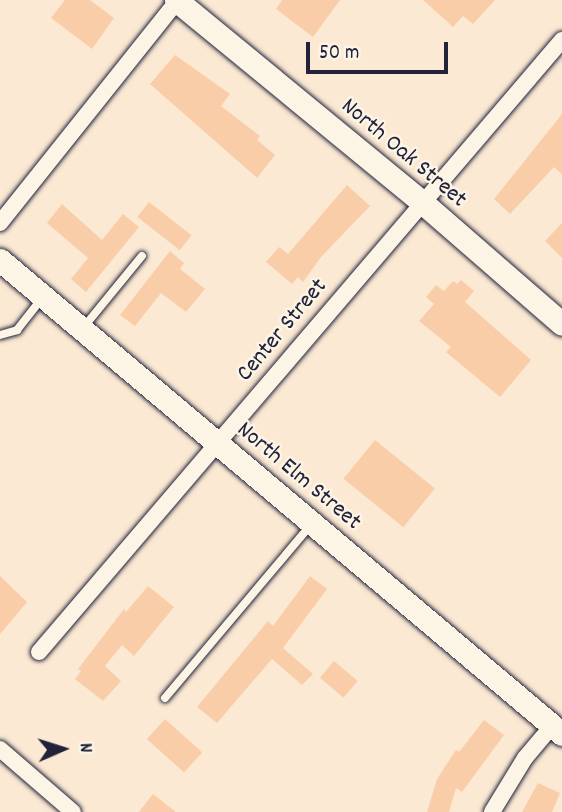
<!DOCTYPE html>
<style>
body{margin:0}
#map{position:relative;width:562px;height:812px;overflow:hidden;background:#fbe9d3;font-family:Dekko,sans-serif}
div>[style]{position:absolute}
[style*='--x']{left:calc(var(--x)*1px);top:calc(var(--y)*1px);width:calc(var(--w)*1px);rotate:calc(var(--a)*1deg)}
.building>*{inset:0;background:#facda9;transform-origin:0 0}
.roads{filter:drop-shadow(0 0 2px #22223b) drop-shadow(0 0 2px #22223b)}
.lane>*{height:8px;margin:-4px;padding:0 4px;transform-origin:4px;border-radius:4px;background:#fcf5e5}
.street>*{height:16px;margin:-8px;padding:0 8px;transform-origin:8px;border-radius:8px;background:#fcf5e5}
.secondary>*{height:23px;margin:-11.5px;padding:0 11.5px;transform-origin:11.5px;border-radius:11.5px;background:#fcf5e5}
span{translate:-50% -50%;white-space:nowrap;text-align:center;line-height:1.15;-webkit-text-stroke:5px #fcf5e5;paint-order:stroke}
.street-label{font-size:24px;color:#22223b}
.north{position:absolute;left:28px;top:714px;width:70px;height:70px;-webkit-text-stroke:5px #fcf5e5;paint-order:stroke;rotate:87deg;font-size:19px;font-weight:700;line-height:28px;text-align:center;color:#22223b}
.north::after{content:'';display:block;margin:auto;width:24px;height:32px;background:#22223b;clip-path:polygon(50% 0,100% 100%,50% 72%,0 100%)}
.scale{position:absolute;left:306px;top:42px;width:142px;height:32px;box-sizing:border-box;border:4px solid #22223b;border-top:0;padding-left:9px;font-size:21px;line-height:24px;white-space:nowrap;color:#22223b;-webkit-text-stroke:5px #fcf5e5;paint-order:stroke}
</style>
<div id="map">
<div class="building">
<div style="clip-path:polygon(65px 0,90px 0,114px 18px,92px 49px,51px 18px)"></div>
<div style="clip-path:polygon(282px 0,340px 0,313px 37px,276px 9px)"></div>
<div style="clip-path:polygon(423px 0,495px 0,473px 24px,463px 16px,453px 27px)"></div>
<div style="clip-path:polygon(175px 55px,230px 94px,221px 106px,260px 136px,257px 140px,275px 155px,257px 178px,150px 84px)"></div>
<div style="clip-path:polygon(562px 114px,562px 174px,554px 167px,510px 214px,494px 199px)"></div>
<div style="clip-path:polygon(347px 185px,370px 206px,321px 257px,303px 282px,298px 277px,292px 284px,266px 262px,279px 247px,288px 254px)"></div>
<div style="left:149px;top:202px;width:54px;height:19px;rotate:38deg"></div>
<div style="clip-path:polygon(62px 204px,102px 240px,123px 214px,139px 227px,86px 292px,71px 279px,88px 258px,47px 223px)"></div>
<div style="clip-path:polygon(562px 223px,562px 258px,545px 241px)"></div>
<div style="clip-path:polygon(170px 251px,184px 263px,180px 269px,205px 289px,186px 312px,161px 293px,135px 326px,120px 315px)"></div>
<div style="clip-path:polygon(461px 280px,474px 291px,465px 302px,531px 360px,500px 397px,446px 352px,451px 347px,419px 321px,434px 304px,426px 297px,436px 285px,444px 291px,453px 281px,457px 284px)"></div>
<div style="left:375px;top:440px;width:77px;height:50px;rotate:39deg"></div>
<div style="clip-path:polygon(0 576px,27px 602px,0 634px)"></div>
<div style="clip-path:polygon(310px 576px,327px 589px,283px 648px,313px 674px,302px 685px,272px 659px,217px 723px,197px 707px,268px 621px,273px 626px)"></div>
<div style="clip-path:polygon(148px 586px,174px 607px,134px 656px,122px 645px,105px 666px,121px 681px,103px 701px,75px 679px,81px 671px,78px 669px,124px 609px,126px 612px)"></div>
<div style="left:334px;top:661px;width:31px;height:22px;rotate:40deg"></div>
<div style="left:165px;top:719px;width:50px;height:27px;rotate:42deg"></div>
<div style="clip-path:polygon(484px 720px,504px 735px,462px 792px,456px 788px,449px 812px,427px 812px,437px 779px,456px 750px,459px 752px)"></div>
<div style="clip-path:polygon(538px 783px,560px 793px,552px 812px,522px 812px)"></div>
<div style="clip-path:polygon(153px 794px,176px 812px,139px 812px)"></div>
</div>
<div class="roads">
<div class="lane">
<div style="--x:83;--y:328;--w:93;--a:-50.7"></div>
<div style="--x:0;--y:335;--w:18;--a:-16"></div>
<div style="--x:17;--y:330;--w:42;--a:-51.8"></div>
<div style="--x:165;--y:698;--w:225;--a:-49.9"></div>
</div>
<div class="street">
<div style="--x:0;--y:223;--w:285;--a:-51.4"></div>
<div style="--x:39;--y:652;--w:805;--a:-49.48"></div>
<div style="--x:0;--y:749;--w:96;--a:40.8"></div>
<div style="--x:492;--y:812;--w:63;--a:-58.6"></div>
<div style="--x:525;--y:758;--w:42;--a:-49.8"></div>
</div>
<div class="secondary">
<div style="--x:176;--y:0;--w:320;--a:39.4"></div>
<div style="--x:423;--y:203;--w:184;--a:41"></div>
<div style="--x:0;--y:260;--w:735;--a:40.14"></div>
</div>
</div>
<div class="street-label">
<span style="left:403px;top:154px;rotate:40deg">North Oak Street</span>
<span style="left:283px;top:331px;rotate:-50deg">Center Street</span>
<span style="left:298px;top:477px;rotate:40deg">North Elm Street</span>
</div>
<div class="north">N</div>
<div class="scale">50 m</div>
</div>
